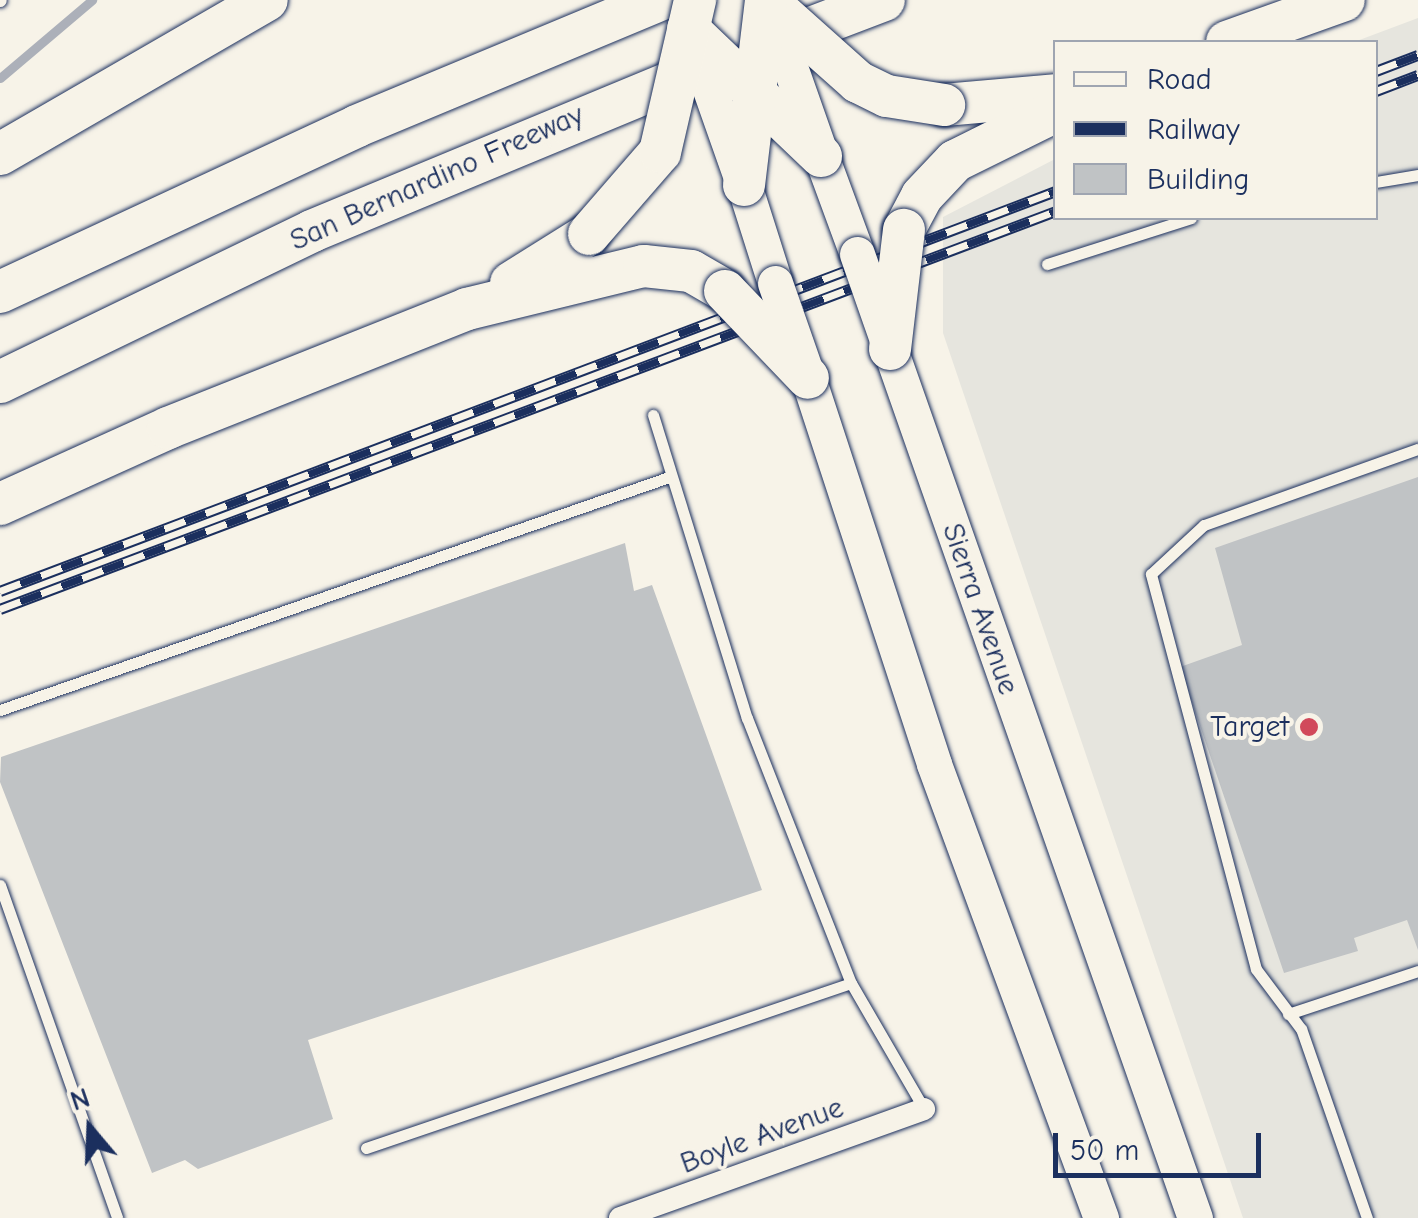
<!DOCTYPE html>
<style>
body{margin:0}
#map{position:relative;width:1418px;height:1218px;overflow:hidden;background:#f7f3e8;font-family:"Comic Neue",sans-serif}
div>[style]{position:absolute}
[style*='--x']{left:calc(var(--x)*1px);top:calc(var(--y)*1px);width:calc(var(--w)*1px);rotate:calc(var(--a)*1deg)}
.built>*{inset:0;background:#e6e5de}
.stream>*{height:9px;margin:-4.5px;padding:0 4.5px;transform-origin:4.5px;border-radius:4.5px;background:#acb0b9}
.building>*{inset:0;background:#c0c3c5}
.roads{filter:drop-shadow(0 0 2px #1b2f5e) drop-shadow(0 0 2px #1b2f5e)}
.service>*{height:11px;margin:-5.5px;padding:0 5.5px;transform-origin:5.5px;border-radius:5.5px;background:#f7f3e8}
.minor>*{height:22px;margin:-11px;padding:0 11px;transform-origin:11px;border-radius:11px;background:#f7f3e8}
.primary>*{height:35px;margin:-17.5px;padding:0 17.5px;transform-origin:17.5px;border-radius:17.5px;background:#f7f3e8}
.motorway>*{height:42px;margin:-21px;padding:0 21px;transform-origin:21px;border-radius:21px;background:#f7f3e8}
.rail>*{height:11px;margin-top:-5.5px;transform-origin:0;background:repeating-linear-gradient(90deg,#f7f3e8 0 22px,#1b2f5e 0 44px);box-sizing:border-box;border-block:2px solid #1b2f5e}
.bridges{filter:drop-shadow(0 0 2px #1b2f5e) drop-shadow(0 0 2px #1b2f5e)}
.primary-bridge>*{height:35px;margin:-17.5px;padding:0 17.5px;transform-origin:17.5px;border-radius:17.5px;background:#f7f3e8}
.motorway-bridge>*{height:42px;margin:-21px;padding:0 21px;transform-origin:21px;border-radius:21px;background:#f7f3e8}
.dots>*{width:28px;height:28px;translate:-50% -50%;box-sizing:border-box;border:5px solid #f7f3e8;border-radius:50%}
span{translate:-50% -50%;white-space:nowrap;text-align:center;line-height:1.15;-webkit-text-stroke:8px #f7f3e8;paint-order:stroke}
.street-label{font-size:30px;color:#1b2f5e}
.poi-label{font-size:30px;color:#1b2f5e}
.right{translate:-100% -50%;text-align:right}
.legend{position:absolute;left:1053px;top:40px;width:325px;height:180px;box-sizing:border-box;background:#f7f3e8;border:2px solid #9fa5b1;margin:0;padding:12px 18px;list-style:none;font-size:30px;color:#1b2f5e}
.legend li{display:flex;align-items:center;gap:20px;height:50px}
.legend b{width:50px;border:2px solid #9fa5b1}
.north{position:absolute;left:40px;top:1078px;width:100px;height:100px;-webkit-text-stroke:8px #f7f3e8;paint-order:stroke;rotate:341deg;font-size:28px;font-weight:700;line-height:40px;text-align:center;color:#1b2f5e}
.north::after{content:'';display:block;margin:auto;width:35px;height:45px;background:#1b2f5e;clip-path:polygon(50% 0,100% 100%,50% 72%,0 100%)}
.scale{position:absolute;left:1053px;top:1133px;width:208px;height:45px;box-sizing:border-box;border:5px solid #1b2f5e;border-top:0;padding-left:12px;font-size:30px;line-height:35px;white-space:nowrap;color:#1b2f5e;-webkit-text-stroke:8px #f7f3e8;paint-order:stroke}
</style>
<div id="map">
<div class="built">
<div style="clip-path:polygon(1418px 18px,1418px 1218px,1243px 1218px,943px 333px,943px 217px,1055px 159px,1056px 218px,1376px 218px,1376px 42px,1354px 42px)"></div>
</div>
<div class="stream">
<div style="--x:0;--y:78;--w:121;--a:-40.3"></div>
</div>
<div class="building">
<div style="clip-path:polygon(1418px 477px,1418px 950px,1407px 920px,1354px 938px,1358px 951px,1284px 973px,1180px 667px,1242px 645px,1215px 548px)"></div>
<div style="clip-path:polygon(625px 543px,634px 591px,652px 585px,762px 890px,308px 1040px,333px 1119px,198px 1169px,185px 1160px,152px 1173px,0 782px,1px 757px)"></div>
</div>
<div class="roads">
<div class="service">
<div style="--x:0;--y:1;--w:1;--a:-45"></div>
<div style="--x:1376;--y:182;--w:43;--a:-9.5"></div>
<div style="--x:1047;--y:264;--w:151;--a:-17.7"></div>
<div style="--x:653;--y:415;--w:317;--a:72.8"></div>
<div style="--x:747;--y:718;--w:285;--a:68.6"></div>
<div style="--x:851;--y:983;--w:146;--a:59.9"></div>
<div style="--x:0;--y:710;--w:708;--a:-19.2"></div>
<div style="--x:0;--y:885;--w:353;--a:70.6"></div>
<div style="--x:1288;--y:1014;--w:137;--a:-18.3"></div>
<div style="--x:366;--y:1148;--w:512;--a:-18.79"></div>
<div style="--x:1367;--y:1218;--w:200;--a:-109.2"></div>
<div style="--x:1301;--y:1029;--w:75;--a:-126.9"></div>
<div style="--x:1256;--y:969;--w:409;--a:-104.9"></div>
<div style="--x:1151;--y:574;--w:72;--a:-42.8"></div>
<div style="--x:1204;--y:525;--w:227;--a:-19.6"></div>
</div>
<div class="minor">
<div style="--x:620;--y:1218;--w:323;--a:-19.7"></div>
</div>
<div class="primary">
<div style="--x:821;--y:156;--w:104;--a:69.8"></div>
<div style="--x:744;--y:185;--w:103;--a:72.4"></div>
<div style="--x:890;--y:349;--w:921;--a:70.66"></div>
<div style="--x:808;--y:378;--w:406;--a:71.9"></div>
<div style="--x:934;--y:764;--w:484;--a:69.8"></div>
</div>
<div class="motorway">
<div style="--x:1227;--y:42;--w:124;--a:-19.7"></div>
<div style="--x:769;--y:44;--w:123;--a:-20.9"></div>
<div style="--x:944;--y:105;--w:112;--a:-5.1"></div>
<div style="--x:0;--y:154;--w:308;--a:-30"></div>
<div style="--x:904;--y:230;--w:38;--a:-62"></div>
<div style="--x:922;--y:196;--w:48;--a:-46.7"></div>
<div style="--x:955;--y:161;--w:113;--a:-26.3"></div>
<div style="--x:511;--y:283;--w:92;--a:-32.1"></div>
<div style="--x:0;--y:292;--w:394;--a:-24.9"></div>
<div style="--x:357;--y:126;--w:328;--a:-22.6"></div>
<div style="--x:0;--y:382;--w:347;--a:-25.8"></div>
<div style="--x:312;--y:231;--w:428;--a:-22.5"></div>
<div style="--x:0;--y:504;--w:184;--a:-24.3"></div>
<div style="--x:168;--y:428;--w:322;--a:-21.7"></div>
<div style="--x:467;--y:309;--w:182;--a:-13.7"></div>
<div style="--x:644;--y:266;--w:47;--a:6.1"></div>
<div style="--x:691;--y:271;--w:39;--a:30"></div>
</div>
</div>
<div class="rail">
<div style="--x:1376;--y:71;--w:45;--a:-20.9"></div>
<div style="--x:1376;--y:91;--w:45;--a:-20.9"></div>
<div style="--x:0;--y:591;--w:1129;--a:-20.75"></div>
<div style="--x:0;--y:609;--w:1129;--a:-20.65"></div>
</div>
<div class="bridges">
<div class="primary-bridge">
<div style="--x:767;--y:1;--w:163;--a:70.7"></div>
<div style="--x:689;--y:30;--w:162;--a:70.6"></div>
<div style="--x:857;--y:254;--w:100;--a:70.7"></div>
<div style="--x:775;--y:283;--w:94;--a:70.8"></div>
</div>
<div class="motorway-bridge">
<div style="--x:766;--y:0;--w:123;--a:41.7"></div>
<div style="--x:858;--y:82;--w:32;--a:26"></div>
<div style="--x:887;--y:96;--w:58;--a:9"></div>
<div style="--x:688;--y:29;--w:184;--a:43.7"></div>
<div style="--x:744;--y:185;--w:186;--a:-83.2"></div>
<div style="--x:589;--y:234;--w:108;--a:-49.1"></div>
<div style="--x:660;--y:152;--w:156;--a:-77"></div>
<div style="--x:725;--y:291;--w:120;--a:46.3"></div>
<div style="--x:890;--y:349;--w:120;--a:-83.3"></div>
</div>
</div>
<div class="dots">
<div style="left:1309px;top:727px;background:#d1495b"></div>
</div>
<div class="street-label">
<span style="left:437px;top:178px;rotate:-24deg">San Bernardino Freeway</span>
<span style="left:980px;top:609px;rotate:71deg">Sierra Avenue</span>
<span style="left:762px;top:1136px;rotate:-20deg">Boyle Avenue</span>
</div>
<div class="poi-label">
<span class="right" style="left:1289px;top:727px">Target</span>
</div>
<ul class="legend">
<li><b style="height:12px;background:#f7f3e8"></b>Road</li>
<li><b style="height:12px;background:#1b2f5e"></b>Railway</li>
<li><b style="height:28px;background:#c0c3c5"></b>Building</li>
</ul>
<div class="north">N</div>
<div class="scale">50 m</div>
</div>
